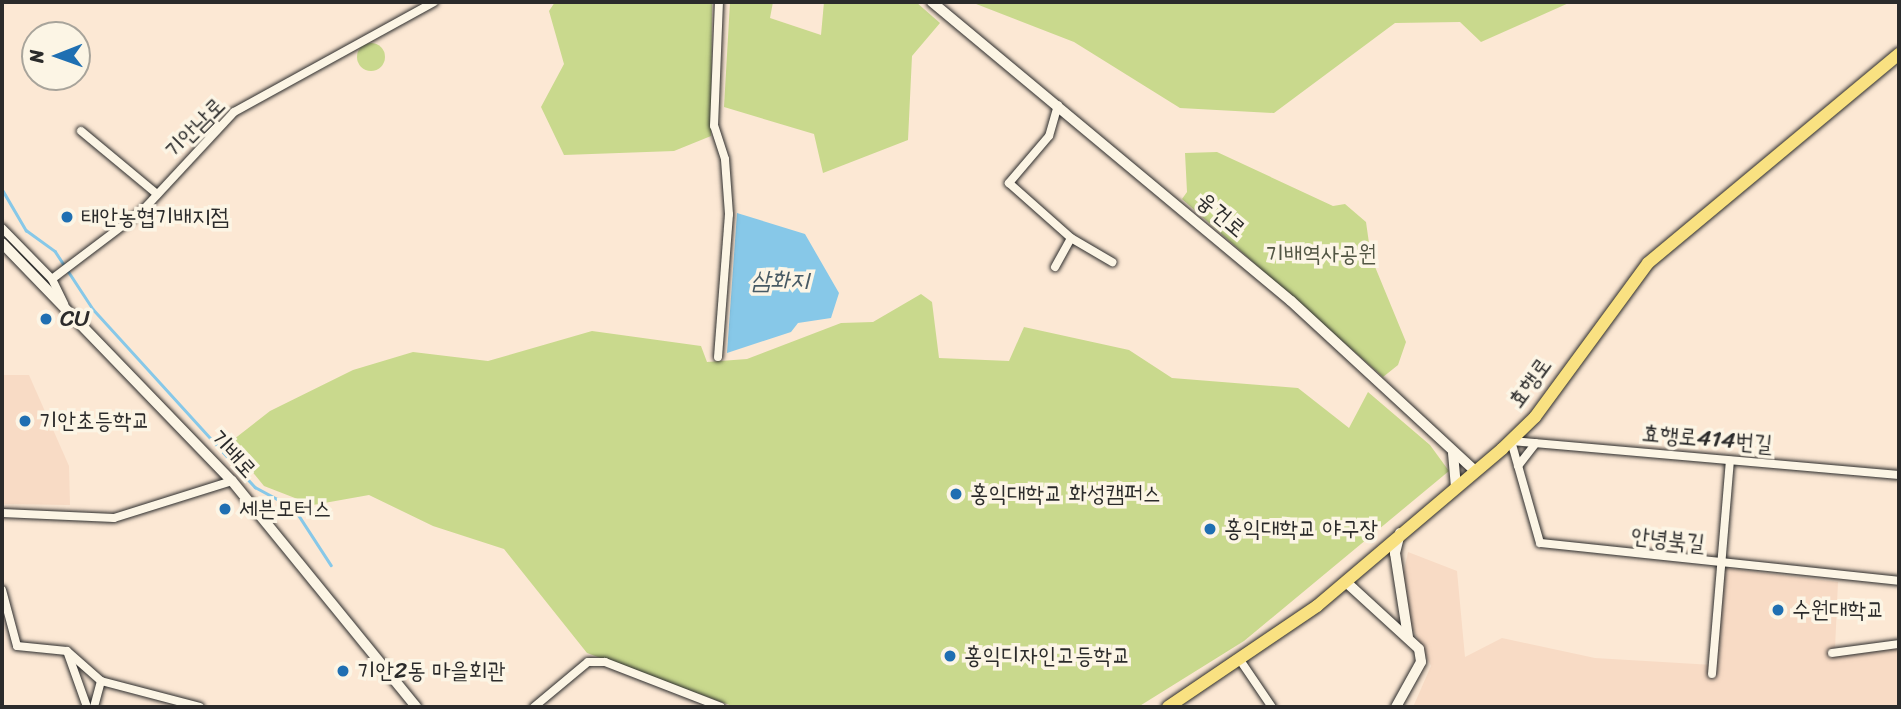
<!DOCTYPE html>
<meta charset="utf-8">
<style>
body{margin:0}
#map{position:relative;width:1901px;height:709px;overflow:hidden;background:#fce8d4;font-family:Sriracha,"Poor Story",sans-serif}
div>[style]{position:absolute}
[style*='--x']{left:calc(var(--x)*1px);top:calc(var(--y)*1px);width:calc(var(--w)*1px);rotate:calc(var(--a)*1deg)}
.built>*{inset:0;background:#f8dbc5}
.green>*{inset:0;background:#c9d98d}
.round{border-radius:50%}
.water>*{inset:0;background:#87c8e8}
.stream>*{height:2.5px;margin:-1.25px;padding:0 1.25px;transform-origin:1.25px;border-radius:1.25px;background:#87c8e8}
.roads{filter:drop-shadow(0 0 2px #2b2b2b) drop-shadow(0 0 2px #2b2b2b)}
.minor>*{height:8px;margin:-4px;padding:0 4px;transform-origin:4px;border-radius:4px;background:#fcf5e5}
.tertiary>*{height:10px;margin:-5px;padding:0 5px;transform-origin:5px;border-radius:5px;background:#fcf5e5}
.primary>*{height:12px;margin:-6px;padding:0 6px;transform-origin:6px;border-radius:6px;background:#f9e181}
.dots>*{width:19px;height:19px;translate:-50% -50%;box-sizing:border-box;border:4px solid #fcf5e5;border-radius:50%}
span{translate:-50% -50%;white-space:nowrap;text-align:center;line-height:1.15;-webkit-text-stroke:7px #fcf5e5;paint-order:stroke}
.street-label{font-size:23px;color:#2b2b2b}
.poi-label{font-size:23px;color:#2b2b2b}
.left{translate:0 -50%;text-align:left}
.park-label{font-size:23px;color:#525644}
.water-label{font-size:24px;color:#475a64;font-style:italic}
.frame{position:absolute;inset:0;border:4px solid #2b2b2b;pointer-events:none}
.north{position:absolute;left:21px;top:21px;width:70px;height:70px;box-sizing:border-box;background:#fcf5e5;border:2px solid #a8a49b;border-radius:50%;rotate:269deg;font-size:19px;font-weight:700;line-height:28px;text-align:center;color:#2b2b2b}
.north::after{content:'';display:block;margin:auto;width:24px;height:32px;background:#1f6fb2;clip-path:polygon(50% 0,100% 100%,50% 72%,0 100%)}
</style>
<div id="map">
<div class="built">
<div style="clip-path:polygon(2px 375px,29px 375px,69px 466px,70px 505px,2px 504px)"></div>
<div style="clip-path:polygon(1408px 552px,1457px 571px,1465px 657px,1502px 638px,1595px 658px,1713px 665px,1725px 568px,1838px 582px,1835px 649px,1899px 648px,1899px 707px,1413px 707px,1431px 666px,1409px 621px,1403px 575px)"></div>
</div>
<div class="green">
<div style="clip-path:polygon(555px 2px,712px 2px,711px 136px,674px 151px,564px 155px,541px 107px,564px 64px,549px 11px)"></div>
<div style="clip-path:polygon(730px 2px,773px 2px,770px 18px,821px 35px,824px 2px,916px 2px,940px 23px,912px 56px,908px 140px,823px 173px,814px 134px,724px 107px)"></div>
<div style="clip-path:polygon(971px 2px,1571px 2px,1481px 42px,1460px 22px,1395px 23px,1274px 113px,1180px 108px,1074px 42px)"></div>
<div class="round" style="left:357px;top:43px;width:28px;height:28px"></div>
<div style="clip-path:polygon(1217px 152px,1333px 206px,1345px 204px,1366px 222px,1371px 257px,1406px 342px,1398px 365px,1383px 377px,1182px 199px,1187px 192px,1185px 153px)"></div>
<div style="clip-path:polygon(921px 294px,932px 302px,939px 358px,1009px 361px,1024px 327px,1129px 350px,1172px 378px,1298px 388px,1349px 428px,1368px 392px,1430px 445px,1449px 471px,1244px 641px,1138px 707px,735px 707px,587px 653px,504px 549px,433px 526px,369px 495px,313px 505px,264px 486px,229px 443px,270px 411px,353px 370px,413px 352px,488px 361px,592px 331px,701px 346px,707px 362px,747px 359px,841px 323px,873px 322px)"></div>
</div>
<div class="water">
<div style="clip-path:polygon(737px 213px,805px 234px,839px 293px,831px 318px,798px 323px,791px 332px,727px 353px)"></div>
</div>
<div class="stream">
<div style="--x:2;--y:189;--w:48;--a:59.7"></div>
<div style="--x:26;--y:230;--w:36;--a:36"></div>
<div style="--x:55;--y:251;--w:69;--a:56.8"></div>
<div style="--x:93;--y:309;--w:241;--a:47.7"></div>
<div style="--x:255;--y:487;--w:44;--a:28.3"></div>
<div style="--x:294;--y:508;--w:68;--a:57"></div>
</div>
<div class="roads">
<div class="minor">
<div style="--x:1058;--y:105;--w:32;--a:106"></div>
<div style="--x:1049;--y:136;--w:62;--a:130.4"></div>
<div style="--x:1009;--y:183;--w:83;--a:41.6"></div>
<div style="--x:1071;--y:238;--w:48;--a:30.3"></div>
<div style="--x:81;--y:131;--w:99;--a:39.7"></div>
<div style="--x:2;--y:228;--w:71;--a:45.6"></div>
<div style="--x:52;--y:279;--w:113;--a:-37.1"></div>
<div style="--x:142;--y:211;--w:135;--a:-47.1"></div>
<div style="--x:234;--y:112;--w:228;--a:-28.8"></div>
<div style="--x:1055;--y:267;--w:33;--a:-61"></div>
<div style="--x:52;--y:279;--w:28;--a:64"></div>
<div style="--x:718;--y:357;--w:143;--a:-85.6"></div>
<div style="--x:729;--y:214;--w:55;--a:-94.2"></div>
<div style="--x:725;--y:159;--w:35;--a:-108"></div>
<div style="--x:714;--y:126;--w:124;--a:-87.7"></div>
<div style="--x:1518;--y:466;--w:29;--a:-52"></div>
<div style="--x:1899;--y:475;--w:389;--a:-175"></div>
<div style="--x:1511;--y:441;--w:106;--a:74.1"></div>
<div style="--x:1540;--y:543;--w:361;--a:6"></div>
<div style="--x:2;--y:513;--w:112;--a:2.6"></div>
<div style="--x:114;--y:518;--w:124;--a:-17.4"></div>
<div style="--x:2;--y:590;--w:58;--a:75"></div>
<div style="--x:17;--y:646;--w:50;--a:5.7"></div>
<div style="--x:67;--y:651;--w:59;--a:70.3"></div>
<div style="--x:67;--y:651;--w:45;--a:41.4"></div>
<div style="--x:101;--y:681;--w:102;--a:14.7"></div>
<div style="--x:1832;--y:653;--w:68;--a:-7.7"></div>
<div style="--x:1240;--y:660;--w:57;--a:55.8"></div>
<div style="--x:1712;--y:674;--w:214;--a:-85.2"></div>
<div style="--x:94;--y:707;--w:27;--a:-75"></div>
<div style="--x:534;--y:707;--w:70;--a:-39.8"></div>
<div style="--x:588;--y:662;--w:17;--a:0"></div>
<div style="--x:605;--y:662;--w:124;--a:21.2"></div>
</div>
<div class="tertiary">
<div style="--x:932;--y:2;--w:467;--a:39.8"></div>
<div style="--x:1291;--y:301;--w:249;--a:42.7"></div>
<div style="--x:2;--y:243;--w:331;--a:46"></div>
<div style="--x:232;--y:481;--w:291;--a:50.8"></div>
<div style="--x:1453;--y:453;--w:33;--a:85"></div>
<div style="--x:1400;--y:533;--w:21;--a:104"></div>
<div style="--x:1395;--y:553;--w:85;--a:81.2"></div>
<div style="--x:1346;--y:582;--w:99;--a:42.5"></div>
<div style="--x:1419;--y:649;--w:13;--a:81"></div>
<div style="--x:1421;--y:662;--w:51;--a:119.1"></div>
</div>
<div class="primary">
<div style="--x:1168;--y:707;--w:180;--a:-34.1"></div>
<div style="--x:1317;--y:606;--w:243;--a:-40.3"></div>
<div style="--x:1502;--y:449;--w:46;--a:-44.1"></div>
<div style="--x:1535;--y:417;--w:191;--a:-53.7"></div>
<div style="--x:1648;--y:263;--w:327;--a:-39.8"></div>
</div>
</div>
<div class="dots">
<div style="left:67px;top:217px;background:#1f6fb2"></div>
<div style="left:46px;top:319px;background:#1f6fb2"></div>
<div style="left:25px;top:421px;background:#1f6fb2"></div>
<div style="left:956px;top:494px;background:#1f6fb2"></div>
<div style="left:225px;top:509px;background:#1f6fb2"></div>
<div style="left:1210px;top:529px;background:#1f6fb2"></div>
<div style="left:1778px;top:610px;background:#1f6fb2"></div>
<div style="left:950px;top:656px;background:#1f6fb2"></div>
<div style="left:343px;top:671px;background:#1f6fb2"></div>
</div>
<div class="street-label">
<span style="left:195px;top:128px;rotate:-45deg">기안남로</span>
<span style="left:1221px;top:215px;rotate:40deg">융건로</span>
<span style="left:1530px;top:383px;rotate:-54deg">효행로</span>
<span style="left:1707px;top:439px;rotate:5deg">효행로414번길</span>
<span style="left:233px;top:454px;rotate:48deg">기배로</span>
<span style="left:1668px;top:540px;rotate:6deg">안녕북길</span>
</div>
<div class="poi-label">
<span class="left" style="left:81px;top:217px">태안농협기배지점</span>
<span class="left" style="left:60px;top:319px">CU</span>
<span class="left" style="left:39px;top:421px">기안초등학교</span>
<span class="left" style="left:970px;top:494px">홍익대학교 화성캠퍼스</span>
<span class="left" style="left:239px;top:509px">세븐모터스</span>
<span class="left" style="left:1224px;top:529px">홍익대학교 야구장</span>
<span class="left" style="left:1792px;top:610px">수원대학교</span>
<span class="left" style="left:964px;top:656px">홍익디자인고등학교</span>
<span class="left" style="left:357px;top:671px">기안2동 마을회관</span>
</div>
<div class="park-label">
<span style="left:1321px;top:254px">기배역사공원</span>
</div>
<div class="water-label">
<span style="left:780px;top:281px">삼화지</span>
</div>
<div class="frame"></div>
<div class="north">N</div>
</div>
